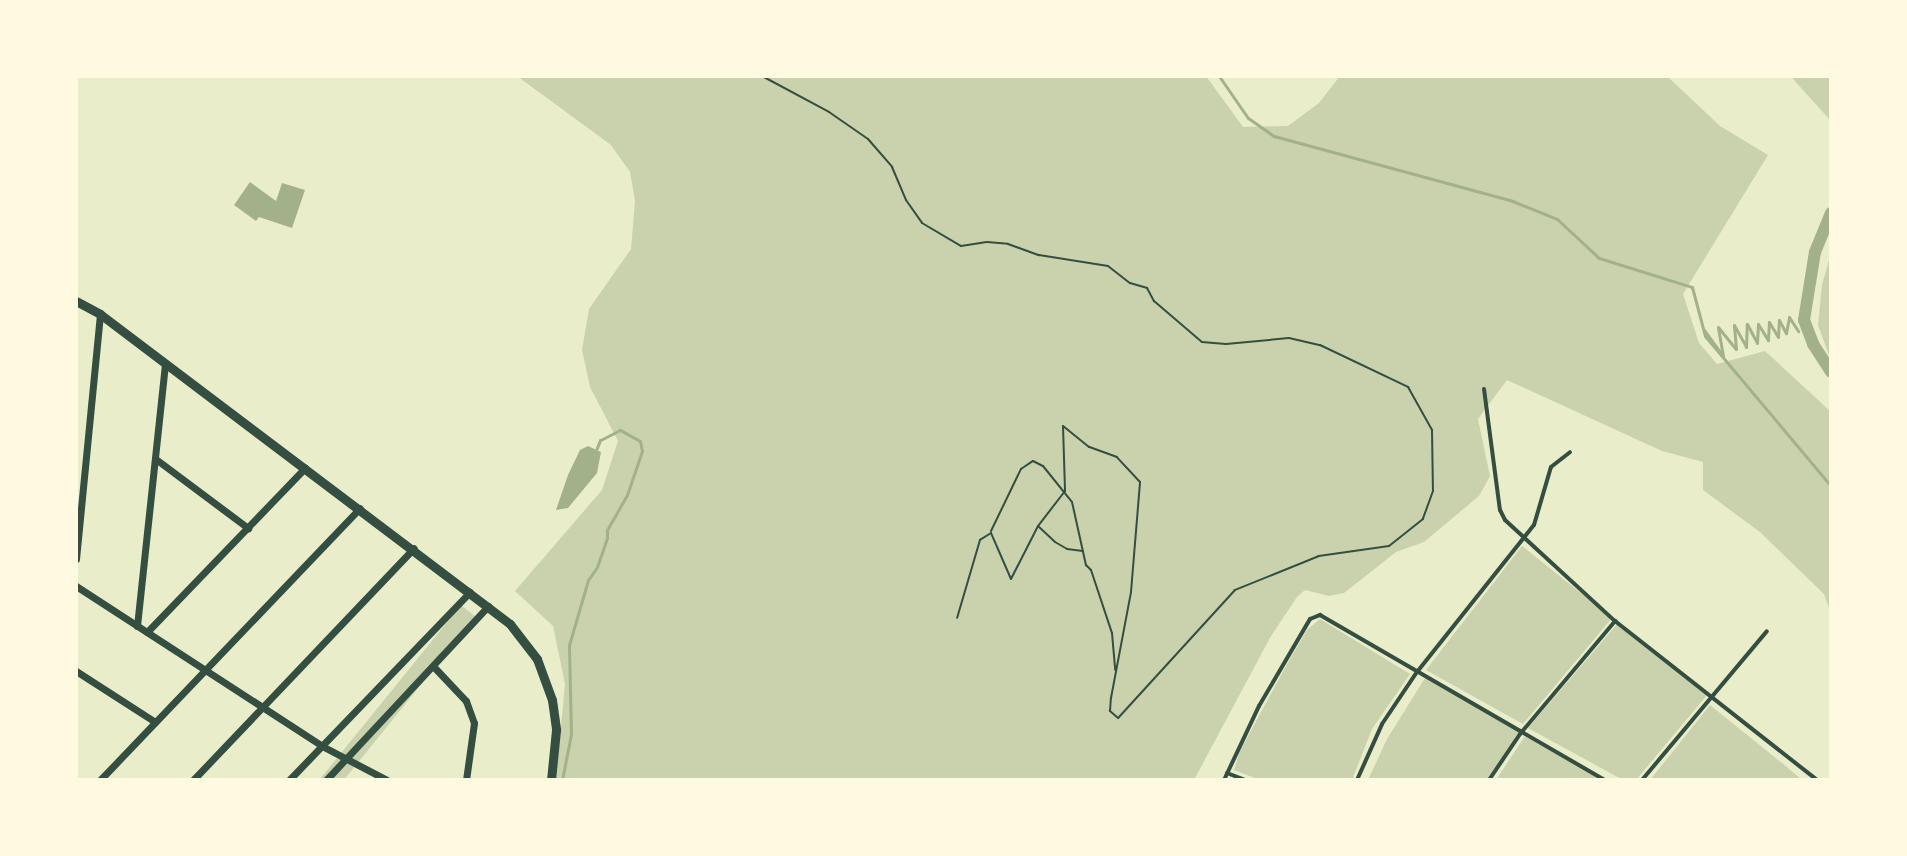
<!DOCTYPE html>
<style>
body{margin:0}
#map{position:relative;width:1907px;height:856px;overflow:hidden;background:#e9edc9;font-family:Montserrat,sans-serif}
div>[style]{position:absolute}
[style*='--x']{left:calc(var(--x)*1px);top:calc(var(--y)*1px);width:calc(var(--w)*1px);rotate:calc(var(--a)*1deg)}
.green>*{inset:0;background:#cad2ad;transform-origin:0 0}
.water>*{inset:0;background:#a3b18a}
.stream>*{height:3px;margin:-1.5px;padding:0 1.5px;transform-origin:1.5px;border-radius:1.5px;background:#a3b18a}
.canal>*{height:12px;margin:-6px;padding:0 6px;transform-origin:6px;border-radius:6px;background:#a3b18a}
.path>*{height:2px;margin:-1px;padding:0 1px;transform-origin:1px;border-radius:1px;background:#344e41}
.service>*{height:4px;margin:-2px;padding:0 2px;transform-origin:2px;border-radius:2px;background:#344e41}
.minor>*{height:7px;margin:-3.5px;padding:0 3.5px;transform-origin:3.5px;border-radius:3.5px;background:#344e41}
.tertiary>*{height:9px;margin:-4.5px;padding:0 4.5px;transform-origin:4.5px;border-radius:4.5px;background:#344e41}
span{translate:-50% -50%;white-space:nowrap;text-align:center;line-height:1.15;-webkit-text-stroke:8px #fefae0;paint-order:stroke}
.frame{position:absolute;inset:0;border:78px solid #fefae0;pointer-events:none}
</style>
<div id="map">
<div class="green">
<div style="clip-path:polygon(517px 76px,1206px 76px,1243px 127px,1288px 126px,1319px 103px,1340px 76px,1667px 76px,1720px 126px,1768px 155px,1683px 294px,1699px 343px,1717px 364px,1765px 351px,1831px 412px,1831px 613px,1824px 594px,1760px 532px,1703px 490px,1703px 462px,1662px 451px,1507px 380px,1478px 419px,1490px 476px,1479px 496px,1424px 542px,1396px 552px,1344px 593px,1329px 596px,1305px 590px,1297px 597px,1271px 636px,1194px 780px,556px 780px,565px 684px,553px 626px,515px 591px,602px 490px,618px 441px,590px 387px,582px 350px,589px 309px,631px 249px,635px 201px,630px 172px,611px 145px)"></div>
<div style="clip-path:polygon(1796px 76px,1831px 76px,1831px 121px,1793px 79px)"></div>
<div style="clip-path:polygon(1831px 253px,1831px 361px,1818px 325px,1822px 285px)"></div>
<div style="clip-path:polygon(1522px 546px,1612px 618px,1523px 724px,1426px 670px)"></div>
<div style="left:461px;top:605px;width:19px;height:241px;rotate:39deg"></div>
<div style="clip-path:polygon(1320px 619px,1410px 674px,1372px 729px,1352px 780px,1260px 780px,1234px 770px,1240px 751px,1286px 666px,1307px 630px)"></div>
<div style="clip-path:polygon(1618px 623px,1707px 695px,1636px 780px,1623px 780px,1528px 728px)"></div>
<div style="clip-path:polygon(1425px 678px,1519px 731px,1488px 780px,1368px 780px,1387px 739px)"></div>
<div style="clip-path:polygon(1710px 705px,1788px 768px,1802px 780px,1650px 780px)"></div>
<div style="clip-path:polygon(1525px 736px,1604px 780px,1496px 780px)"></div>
</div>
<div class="water">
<div style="clip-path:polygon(250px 182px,276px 201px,282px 183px,305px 190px,292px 228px,259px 217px,256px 221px,234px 205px)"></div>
<div style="clip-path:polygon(588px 446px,601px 452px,597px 473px,568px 508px,556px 510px,568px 475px,580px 450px)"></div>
</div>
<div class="stream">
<div style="--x:1219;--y:76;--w:51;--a:55.4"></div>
<div style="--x:1248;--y:118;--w:32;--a:35"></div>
<div style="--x:1274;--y:136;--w:245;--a:15.2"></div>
<div style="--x:1510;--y:200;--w:51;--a:22"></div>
<div style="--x:1557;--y:219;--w:57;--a:42.9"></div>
<div style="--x:1599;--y:258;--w:97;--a:17.3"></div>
<div style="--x:1692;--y:287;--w:51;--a:75.1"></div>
<div style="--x:1705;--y:336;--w:196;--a:50"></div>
<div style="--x:1704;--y:330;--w:32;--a:54"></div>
<div style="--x:1723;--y:356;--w:29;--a:-100"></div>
<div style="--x:1718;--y:327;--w:28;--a:51"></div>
<div style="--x:1736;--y:349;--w:24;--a:-95"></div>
<div style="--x:1734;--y:325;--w:25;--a:61"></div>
<div style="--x:1746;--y:347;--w:23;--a:-88"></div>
<div style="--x:1747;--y:324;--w:21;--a:62"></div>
<div style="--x:1757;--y:343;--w:19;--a:-87"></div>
<div style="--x:1758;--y:324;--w:19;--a:58"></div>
<div style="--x:1768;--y:340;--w:18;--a:-87"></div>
<div style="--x:1769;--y:322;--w:17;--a:59"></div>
<div style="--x:1778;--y:337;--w:17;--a:-87"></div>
<div style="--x:1779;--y:320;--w:15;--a:62"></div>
<div style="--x:1786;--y:333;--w:16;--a:-79"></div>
<div style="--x:1789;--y:317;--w:17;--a:57"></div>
<div style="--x:562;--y:780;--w:47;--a:-78.9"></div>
<div style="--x:571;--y:734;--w:89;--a:-91.3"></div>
<div style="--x:569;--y:645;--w:68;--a:-73.7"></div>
<div style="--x:588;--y:580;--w:16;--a:-55"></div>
<div style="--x:597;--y:567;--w:31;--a:-71"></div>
<div style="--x:607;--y:538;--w:8;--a:-90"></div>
<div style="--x:607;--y:530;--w:40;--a:-60.3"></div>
<div style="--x:627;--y:495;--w:46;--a:-71.2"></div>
<div style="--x:642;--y:451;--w:10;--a:-101"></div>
<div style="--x:640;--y:441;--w:23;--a:-151"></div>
<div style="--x:620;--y:430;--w:22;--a:153"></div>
<div style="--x:600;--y:440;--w:9;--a:111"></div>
</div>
<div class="canal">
<div style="--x:1831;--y:213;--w:42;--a:112.3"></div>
<div style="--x:1815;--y:252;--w:69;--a:99.2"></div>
<div style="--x:1804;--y:320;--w:26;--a:69"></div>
<div style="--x:1813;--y:344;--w:33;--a:57"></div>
</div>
<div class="path">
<div style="--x:762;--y:76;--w:76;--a:28.2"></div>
<div style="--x:829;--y:112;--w:47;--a:34.7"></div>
<div style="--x:868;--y:139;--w:37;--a:49"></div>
<div style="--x:892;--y:167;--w:36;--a:67"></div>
<div style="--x:906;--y:200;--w:28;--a:55"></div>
<div style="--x:922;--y:223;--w:45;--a:30.5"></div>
<div style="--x:961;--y:246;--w:26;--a:-9"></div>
<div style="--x:987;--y:242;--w:21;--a:5"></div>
<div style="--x:1008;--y:244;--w:33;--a:20"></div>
<div style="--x:1039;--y:255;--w:70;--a:9.1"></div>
<div style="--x:1108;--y:266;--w:28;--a:38"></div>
<div style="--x:1130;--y:283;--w:18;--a:16"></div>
<div style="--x:1147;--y:288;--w:15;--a:62"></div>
<div style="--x:1154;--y:301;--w:63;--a:40.5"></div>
<div style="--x:1202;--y:342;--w:24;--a:5"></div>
<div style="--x:1226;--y:344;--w:63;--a:-5.4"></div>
<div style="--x:1289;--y:338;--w:32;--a:13"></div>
<div style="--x:1320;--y:345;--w:98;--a:25.5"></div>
<div style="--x:1408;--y:387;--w:49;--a:60.8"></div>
<div style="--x:1432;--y:430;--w:61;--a:89.1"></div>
<div style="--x:1433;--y:491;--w:30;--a:110"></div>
<div style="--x:1423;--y:519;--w:43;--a:141.5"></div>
<div style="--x:1389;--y:546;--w:71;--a:171.9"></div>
<div style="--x:1319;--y:556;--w:91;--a:158"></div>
<div style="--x:1235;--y:590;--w:173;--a:132.4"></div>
<div style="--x:1118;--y:718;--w:11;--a:-139"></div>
<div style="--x:1110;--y:711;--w:13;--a:-86"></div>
<div style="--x:1111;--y:698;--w:108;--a:-79.3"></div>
<div style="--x:1131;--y:592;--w:110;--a:-85.3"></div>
<div style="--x:1140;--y:482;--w:34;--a:-133"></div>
<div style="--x:1117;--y:457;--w:30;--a:-160"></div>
<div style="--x:1089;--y:447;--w:33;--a:-141"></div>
<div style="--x:1063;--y:426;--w:65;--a:88.2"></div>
<div style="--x:1065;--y:491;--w:44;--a:127.6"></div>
<div style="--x:1038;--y:526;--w:59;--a:117"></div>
<div style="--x:1011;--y:579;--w:50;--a:-113.5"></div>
<div style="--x:991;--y:533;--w:13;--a:148"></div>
<div style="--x:980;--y:540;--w:81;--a:106.4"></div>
<div style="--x:1038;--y:526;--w:23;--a:43"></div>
<div style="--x:1055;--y:542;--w:14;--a:30"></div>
<div style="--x:1067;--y:549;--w:16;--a:7"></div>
<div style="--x:991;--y:531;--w:69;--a:-64.2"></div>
<div style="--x:1021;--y:469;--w:14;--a:-34"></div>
<div style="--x:1033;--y:461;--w:11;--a:27"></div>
<div style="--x:1043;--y:466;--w:46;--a:51.1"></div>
<div style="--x:1072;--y:502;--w:65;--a:77.5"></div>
<div style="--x:1086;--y:565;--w:7;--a:45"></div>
<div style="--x:1091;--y:570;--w:66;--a:71.6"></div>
<div style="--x:1112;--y:633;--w:37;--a:85"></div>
</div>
<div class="service">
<div style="--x:1484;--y:389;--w:122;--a:82.5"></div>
<div style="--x:1500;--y:510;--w:11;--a:63"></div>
<div style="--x:1505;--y:520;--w:149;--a:42.6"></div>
<div style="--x:1615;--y:621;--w:257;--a:38.2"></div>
<div style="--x:1227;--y:773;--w:19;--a:21"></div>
<div style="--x:1224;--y:780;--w:82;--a:-64.7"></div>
<div style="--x:1259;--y:706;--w:101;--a:-59.6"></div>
<div style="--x:1310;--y:619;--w:11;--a:-22"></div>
<div style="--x:1320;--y:615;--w:329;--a:30.1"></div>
<div style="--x:1357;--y:780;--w:61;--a:-65.9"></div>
<div style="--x:1382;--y:724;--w:63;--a:-56.1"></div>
<div style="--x:1417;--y:672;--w:188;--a:-51.5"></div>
<div style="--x:1534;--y:525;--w:60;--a:-73.7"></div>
<div style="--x:1551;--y:467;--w:24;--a:-38"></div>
<div style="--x:1489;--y:780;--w:55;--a:-56"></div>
<div style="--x:1520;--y:734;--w:148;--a:-49.9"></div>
<div style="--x:1642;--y:780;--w:194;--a:-50"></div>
</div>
<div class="minor">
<div style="--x:157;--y:460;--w:114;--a:36.8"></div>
<div style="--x:76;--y:559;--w:246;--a:-84.4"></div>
<div style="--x:76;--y:586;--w:293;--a:33"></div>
<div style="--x:322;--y:746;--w:73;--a:27.6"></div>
<div style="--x:137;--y:626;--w:264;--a:-83.9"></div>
<div style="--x:147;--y:632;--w:228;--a:-46.1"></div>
<div style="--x:433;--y:666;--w:48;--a:46.7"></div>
<div style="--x:466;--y:701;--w:23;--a:70"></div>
<div style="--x:474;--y:723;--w:58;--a:98"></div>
<div style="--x:76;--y:671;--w:94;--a:32.8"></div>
<div style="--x:100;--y:780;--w:376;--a:-46.3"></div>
<div style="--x:193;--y:780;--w:320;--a:-46.4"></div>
<div style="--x:289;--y:780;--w:261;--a:-46.1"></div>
<div style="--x:326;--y:780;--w:238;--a:-47"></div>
</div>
<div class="tertiary">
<div style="--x:76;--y:301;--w:27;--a:28"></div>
<div style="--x:100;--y:314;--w:514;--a:37.09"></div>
<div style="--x:510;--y:624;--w:44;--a:52.4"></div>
<div style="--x:537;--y:659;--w:44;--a:69.9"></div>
<div style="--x:552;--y:700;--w:30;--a:82"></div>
<div style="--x:556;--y:730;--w:50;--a:95.7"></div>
</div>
<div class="frame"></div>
</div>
